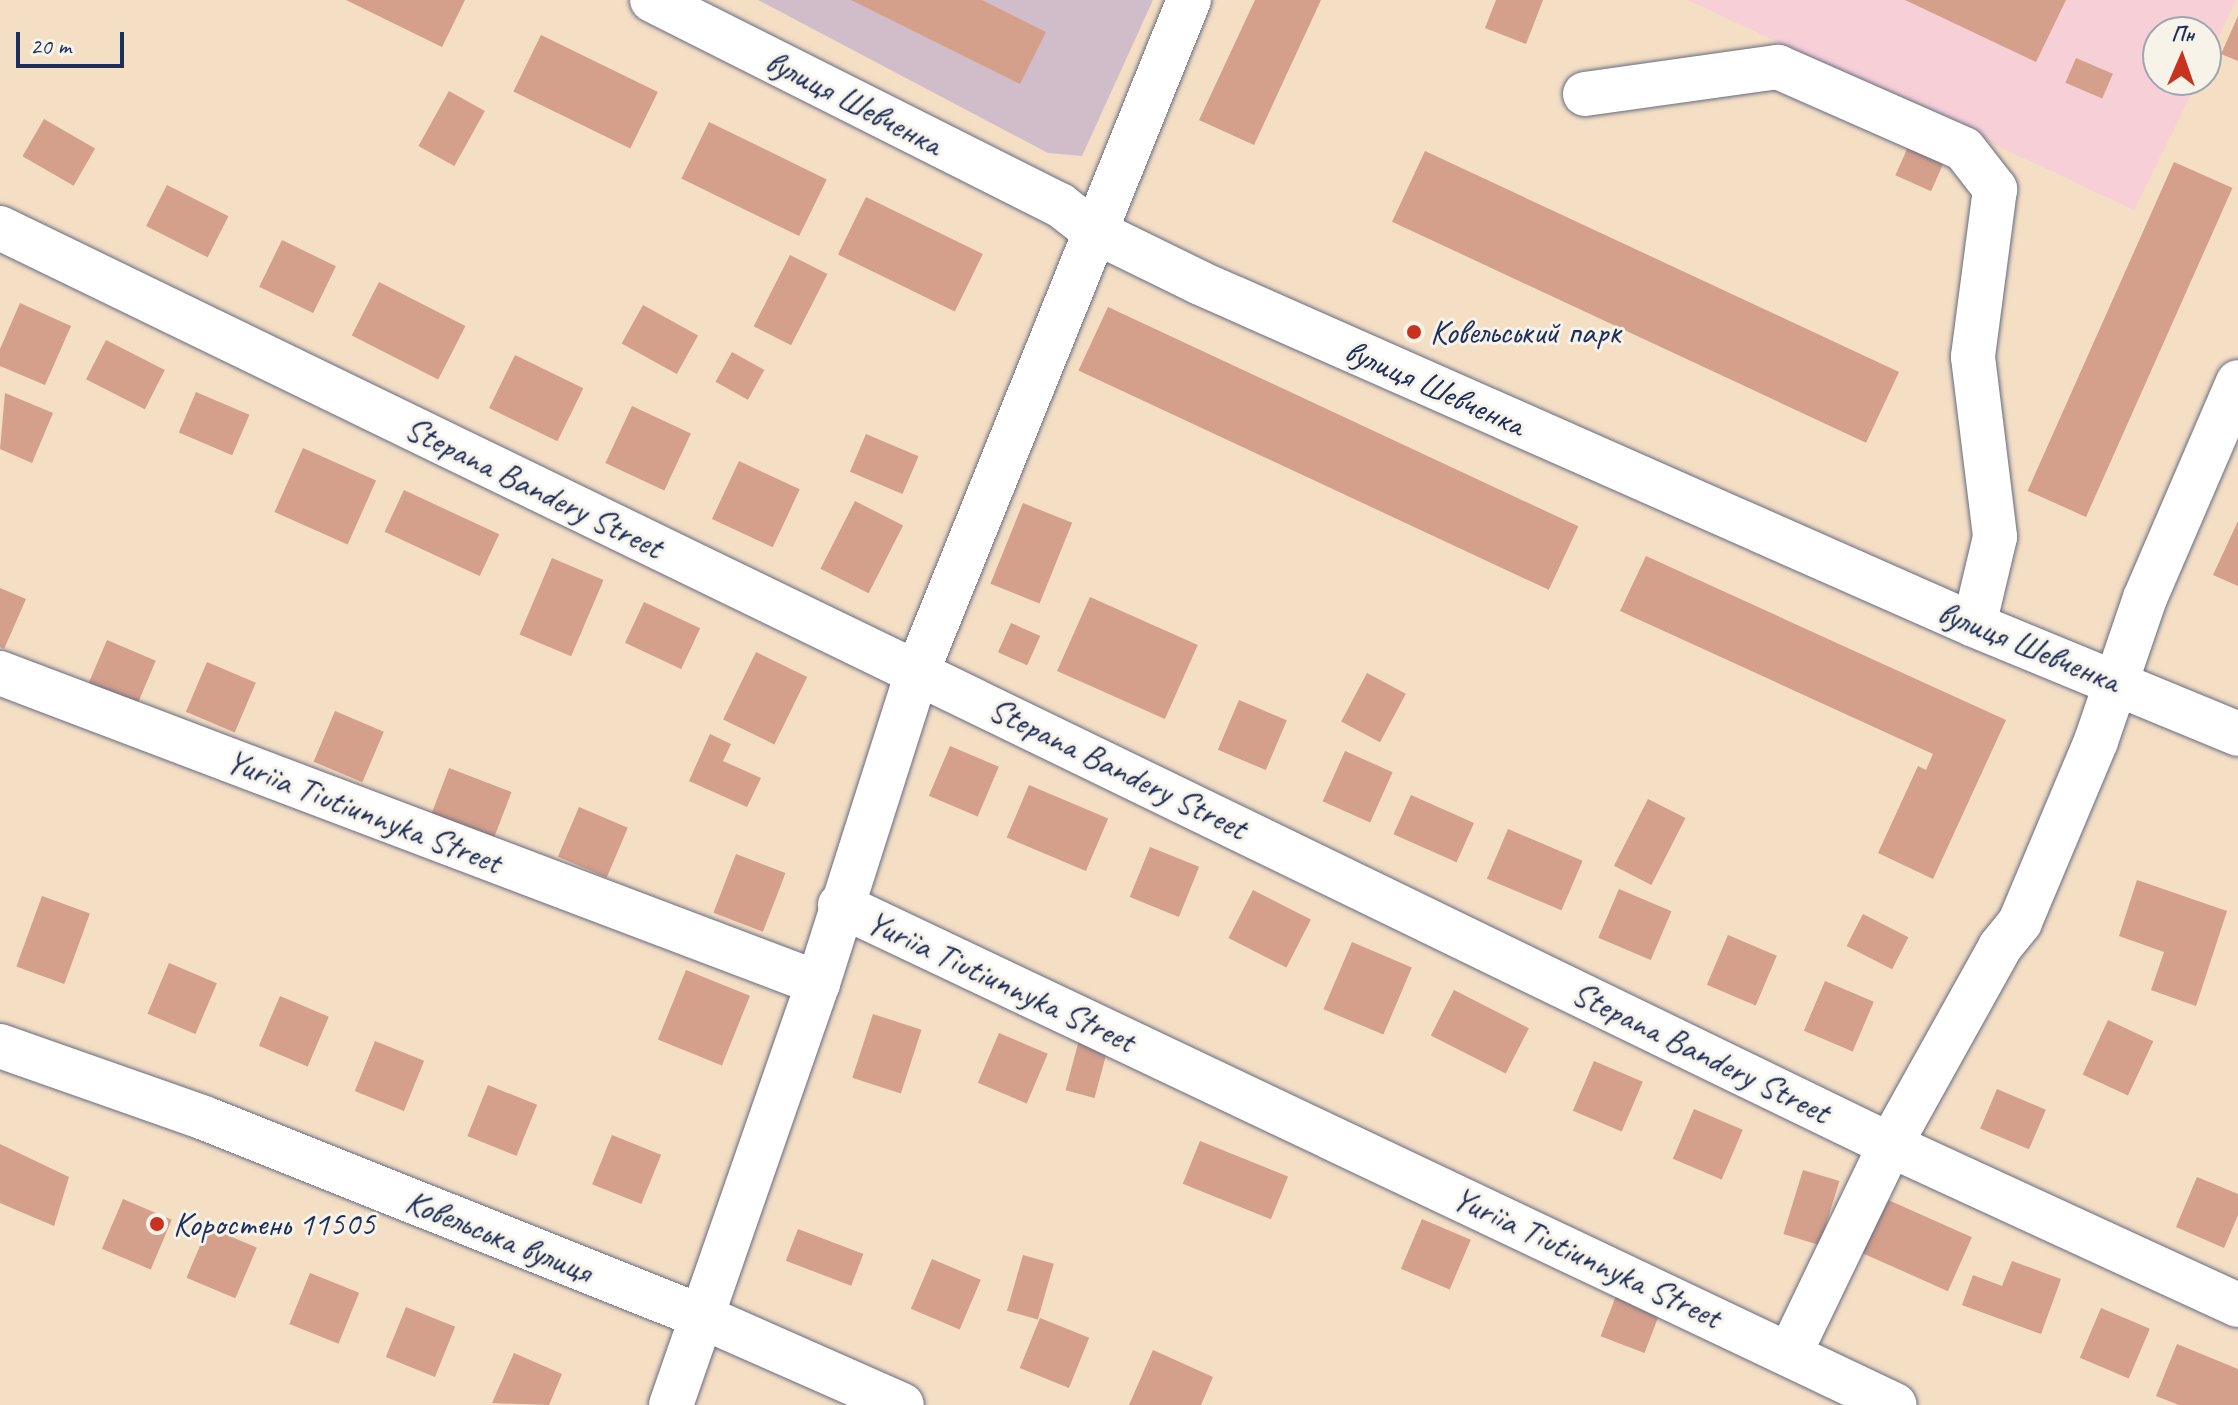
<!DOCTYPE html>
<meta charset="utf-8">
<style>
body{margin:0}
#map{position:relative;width:2238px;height:1405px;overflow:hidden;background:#f4dec4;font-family:Caveat,sans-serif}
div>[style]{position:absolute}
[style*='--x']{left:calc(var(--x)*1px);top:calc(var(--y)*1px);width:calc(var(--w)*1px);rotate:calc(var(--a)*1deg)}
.built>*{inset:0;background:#f6cfd7}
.industrial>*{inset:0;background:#d1bdc9}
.building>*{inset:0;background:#d49f8b;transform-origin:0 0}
.roads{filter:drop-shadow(0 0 2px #676c82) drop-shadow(0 0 2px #676c82)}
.minor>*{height:44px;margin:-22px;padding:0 22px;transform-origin:22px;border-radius:22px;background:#fff}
.dots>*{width:22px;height:22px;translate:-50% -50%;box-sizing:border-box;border:4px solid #f7f3e8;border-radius:50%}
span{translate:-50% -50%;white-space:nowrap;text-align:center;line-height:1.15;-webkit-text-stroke:6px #f7f3e8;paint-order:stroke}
.street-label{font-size:34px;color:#1b2f5e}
.poi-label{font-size:34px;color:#1b2f5e}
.left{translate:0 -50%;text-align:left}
.north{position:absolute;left:2142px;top:16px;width:80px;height:80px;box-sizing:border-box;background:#f7f3e8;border:2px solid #9fa5b1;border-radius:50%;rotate:2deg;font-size:22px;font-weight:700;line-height:32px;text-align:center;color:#1b2f5e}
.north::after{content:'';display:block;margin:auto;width:28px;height:36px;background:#c8321e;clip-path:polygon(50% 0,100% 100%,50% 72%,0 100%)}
.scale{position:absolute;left:16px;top:32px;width:108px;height:36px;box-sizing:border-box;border:4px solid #1b2f5e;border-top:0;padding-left:10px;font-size:24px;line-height:28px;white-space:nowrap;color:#1b2f5e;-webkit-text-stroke:6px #f7f3e8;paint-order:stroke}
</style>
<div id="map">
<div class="built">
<div style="clip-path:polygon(1688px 0,2236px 0,2206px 63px,2206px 32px,2158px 32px,2158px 80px,2198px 80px,2134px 210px)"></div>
</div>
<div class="industrial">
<div style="clip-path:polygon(758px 0,1153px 0,1082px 156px,1048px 153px)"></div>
</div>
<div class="building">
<div style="clip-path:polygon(346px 0,465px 0,442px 47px)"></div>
<div style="clip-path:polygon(851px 0,982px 0,1046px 32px,1020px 84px)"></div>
<div style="clip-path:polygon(1255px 0,1321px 0,1254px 145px,1199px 120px)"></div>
<div style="clip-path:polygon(1496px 0,1543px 0,1526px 44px,1485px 28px)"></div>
<div style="clip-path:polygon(1905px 0,2066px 0,2036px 62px)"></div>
<div style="clip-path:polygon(2238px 16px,2238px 61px,2221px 54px)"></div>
<div style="left:541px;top:35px;width:130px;height:63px;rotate:26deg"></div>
<div style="left:2076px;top:58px;width:40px;height:27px;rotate:23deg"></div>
<div style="left:449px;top:91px;width:41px;height:63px;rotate:29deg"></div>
<div style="left:44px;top:119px;width:59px;height:43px;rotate:30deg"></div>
<div style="left:709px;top:122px;width:131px;height:63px;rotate:26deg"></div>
<div style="left:1908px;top:147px;width:39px;height:31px;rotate:24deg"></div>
<div style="left:1425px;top:151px;width:523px;height:78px;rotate:25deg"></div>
<div style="left:2174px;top:162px;width:64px;height:360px;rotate:24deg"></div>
<div style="left:167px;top:185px;width:69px;height:46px;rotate:27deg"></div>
<div style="left:866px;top:197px;width:130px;height:64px;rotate:26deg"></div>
<div style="left:282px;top:240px;width:60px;height:52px;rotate:26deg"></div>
<div style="left:790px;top:255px;width:42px;height:80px;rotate:27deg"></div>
<div style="left:379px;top:282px;width:97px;height:60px;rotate:27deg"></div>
<div style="clip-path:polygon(20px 303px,71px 326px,45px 385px,0 366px,0 349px)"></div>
<div style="left:643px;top:305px;width:63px;height:44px;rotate:29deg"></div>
<div style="left:1108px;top:307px;width:519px;height:70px;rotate:25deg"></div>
<div style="left:106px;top:340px;width:66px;height:44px;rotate:27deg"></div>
<div style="left:732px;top:352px;width:37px;height:34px;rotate:29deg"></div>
<div style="left:515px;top:355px;width:76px;height:59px;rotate:26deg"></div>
<div style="left:196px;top:392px;width:58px;height:44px;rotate:23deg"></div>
<div style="clip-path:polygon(5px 393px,53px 413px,32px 463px,0 449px)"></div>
<div style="left:632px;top:406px;width:65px;height:63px;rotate:25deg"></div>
<div style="left:866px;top:434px;width:57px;height:41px;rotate:23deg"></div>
<div style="left:303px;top:448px;width:80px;height:70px;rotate:24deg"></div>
<div style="left:739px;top:461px;width:67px;height:64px;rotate:25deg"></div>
<div style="left:404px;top:490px;width:105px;height:46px;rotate:25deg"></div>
<div style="left:855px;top:501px;width:54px;height:76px;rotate:27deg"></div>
<div style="left:1023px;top:503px;width:53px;height:87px;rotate:22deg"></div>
<div style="clip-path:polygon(2238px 521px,2238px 586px,2213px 575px)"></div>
<div style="clip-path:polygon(1646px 556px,2006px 720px,1933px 879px,1878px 853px,1918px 766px,1926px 770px,1933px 754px,1620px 611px)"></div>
<div style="left:552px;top:558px;width:56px;height:83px;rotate:23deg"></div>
<div style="clip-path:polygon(0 588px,26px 599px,4px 649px,0 647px)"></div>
<div style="left:1090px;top:597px;width:118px;height:81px;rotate:24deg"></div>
<div style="left:644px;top:602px;width:62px;height:45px;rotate:25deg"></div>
<div style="left:1011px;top:623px;width:32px;height:32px;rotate:24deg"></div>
<div style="left:107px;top:640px;width:53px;height:54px;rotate:23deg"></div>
<div style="left:756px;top:652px;width:57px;height:75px;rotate:26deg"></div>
<div style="left:207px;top:662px;width:53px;height:54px;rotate:23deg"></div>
<div style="left:1367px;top:673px;width:44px;height:55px;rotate:28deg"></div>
<div style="left:1239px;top:700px;width:52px;height:54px;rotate:23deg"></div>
<div style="left:335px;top:711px;width:53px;height:55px;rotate:23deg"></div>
<div style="clip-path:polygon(710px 734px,731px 744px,723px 761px,761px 778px,747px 807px,689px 781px)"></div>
<div style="left:950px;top:746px;width:53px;height:54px;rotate:23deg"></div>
<div style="left:1345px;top:751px;width:52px;height:55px;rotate:24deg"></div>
<div style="left:449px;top:768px;width:67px;height:50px;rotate:21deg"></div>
<div style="left:1029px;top:785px;width:86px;height:57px;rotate:23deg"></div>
<div style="left:1411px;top:795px;width:69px;height:43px;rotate:24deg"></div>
<div style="left:1648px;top:799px;width:42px;height:75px;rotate:27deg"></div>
<div style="left:579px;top:807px;width:53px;height:54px;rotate:23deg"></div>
<div style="left:1508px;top:829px;width:81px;height:54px;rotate:23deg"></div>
<div style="left:1150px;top:847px;width:53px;height:54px;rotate:22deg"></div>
<div style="left:736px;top:854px;width:53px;height:63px;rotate:21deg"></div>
<div style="clip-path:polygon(2137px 880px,2227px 911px,2196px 1006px,2151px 990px,2164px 952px,2119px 936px)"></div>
<div style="left:1619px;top:889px;width:57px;height:53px;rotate:23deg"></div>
<div style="left:1253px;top:890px;width:65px;height:54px;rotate:27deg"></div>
<div style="left:42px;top:896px;width:51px;height:75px;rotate:20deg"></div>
<div style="left:1863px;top:914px;width:51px;height:36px;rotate:27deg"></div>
<div style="left:1728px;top:935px;width:53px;height:54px;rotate:23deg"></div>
<div style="left:1352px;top:942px;width:65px;height:73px;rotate:23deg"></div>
<div style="left:169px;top:963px;width:52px;height:55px;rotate:23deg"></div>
<div style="left:686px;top:970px;width:69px;height:75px;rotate:22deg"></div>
<div style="left:1825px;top:981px;width:53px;height:54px;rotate:23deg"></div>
<div style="left:1454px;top:990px;width:84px;height:51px;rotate:27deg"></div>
<div style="left:280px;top:996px;width:53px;height:54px;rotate:23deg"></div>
<div style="left:873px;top:1014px;width:51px;height:67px;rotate:18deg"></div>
<div style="left:2108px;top:1020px;width:50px;height:60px;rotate:25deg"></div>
<div style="left:999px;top:1033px;width:53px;height:54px;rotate:23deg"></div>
<div style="left:1079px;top:1040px;width:30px;height:52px;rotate:15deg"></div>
<div style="left:375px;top:1041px;width:53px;height:54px;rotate:22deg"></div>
<div style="left:1594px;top:1061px;width:53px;height:54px;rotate:23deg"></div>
<div style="left:488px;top:1085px;width:53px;height:55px;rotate:22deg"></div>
<div style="left:1997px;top:1089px;width:53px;height:43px;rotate:23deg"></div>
<div style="left:1694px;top:1109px;width:53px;height:54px;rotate:23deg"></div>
<div style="left:612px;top:1135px;width:53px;height:53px;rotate:22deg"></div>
<div style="left:1200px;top:1141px;width:95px;height:46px;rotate:22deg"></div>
<div style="clip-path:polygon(0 1144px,69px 1177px,54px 1226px,0 1203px)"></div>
<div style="left:1803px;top:1170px;width:38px;height:67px;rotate:17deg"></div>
<div style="clip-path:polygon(2197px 1177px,2238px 1194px,2238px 1215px,2224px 1248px,2176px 1227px)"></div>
<div style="left:123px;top:1199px;width:53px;height:54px;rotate:23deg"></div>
<div style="left:1886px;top:1199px;width:94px;height:59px;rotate:24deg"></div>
<div style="left:1422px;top:1219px;width:53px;height:54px;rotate:23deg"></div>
<div style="left:208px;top:1227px;width:53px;height:55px;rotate:23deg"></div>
<div style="left:798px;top:1229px;width:70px;height:34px;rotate:21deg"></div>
<div style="left:1023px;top:1255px;width:32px;height:58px;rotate:16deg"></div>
<div style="left:932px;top:1259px;width:53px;height:54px;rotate:23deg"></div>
<div style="clip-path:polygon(2012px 1261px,2061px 1279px,2041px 1334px,1962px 1305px,1973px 1275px,2002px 1286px)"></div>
<div style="left:310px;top:1273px;width:53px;height:55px;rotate:22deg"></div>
<div style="left:1616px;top:1296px;width:47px;height:43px;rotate:21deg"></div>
<div style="left:406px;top:1307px;width:53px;height:54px;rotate:22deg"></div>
<div style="left:2101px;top:1308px;width:53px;height:54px;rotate:23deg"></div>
<div style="left:1040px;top:1318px;width:53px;height:54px;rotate:22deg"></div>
<div style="clip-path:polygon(2177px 1344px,2238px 1369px,2238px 1405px,2179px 1405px,2156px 1396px)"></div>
<div style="clip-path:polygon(1153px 1350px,1213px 1377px,1201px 1405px,1129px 1405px)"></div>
<div style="clip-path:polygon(514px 1353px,562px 1374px,549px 1405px,492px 1403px)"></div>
</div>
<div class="roads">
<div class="minor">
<div style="--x:652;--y:0;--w:457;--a:26.7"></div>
<div style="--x:1060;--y:205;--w:41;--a:38"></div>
<div style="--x:1092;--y:230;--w:120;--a:26.1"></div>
<div style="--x:1200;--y:283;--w:846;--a:23.84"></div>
<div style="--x:1974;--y:625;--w:286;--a:22.4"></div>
<div style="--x:1585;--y:94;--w:195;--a:-8"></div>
<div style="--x:1778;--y:67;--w:203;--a:23.8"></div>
<div style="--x:1964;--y:149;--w:51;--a:52.2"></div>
<div style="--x:1995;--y:189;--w:169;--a:97.5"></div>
<div style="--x:1973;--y:357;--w:181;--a:83"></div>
<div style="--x:1995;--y:537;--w:90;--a:103.4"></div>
<div style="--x:0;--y:228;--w:2101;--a:25.88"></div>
<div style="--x:1890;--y:1145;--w:383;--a:24.7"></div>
<div style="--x:0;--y:673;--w:875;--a:20.76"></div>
<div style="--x:840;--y:905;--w:1167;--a:25.36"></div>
<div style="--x:0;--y:1046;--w:216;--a:19.4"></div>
<div style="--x:204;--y:1118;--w:539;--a:21.76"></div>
<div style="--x:705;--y:1318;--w:215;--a:23.8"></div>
<div style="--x:1790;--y:1353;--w:231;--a:-64.3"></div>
<div style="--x:1890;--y:1145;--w:227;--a:-60.9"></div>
<div style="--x:2000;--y:947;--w:32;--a:-51"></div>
<div style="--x:2020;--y:922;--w:196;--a:-67.2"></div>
<div style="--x:2096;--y:741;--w:151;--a:-71.1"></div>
<div style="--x:2145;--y:598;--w:235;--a:-66.7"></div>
<div style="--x:671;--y:1405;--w:447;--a:-70.8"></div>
<div style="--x:818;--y:983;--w:329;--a:-72.3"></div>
<div style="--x:918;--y:670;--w:723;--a:-67.98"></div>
</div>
</div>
<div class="dots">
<div style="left:1414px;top:332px;background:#c8321e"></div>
<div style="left:157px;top:1224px;background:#c8321e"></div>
</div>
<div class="street-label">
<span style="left:854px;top:102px;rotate:27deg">вулиця Шевченка</span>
<span style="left:1435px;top:387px;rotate:24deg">вулиця Шевченка</span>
<span style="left:534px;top:487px;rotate:26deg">Stepana Bandery Street</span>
<span style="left:2029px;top:646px;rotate:22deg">вулиця Шевченка</span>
<span style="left:1118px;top:768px;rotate:26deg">Stepana Bandery Street</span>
<span style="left:364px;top:811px;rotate:21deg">Yuriia Tiutiunnyka Street</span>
<span style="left:1001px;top:981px;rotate:25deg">Yuriia Tiutiunnyka Street</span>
<span style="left:1701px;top:1052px;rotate:26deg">Stepana Bandery Street</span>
<span style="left:499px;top:1236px;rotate:22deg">Ковельська вулиця</span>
<span style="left:1587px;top:1257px;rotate:25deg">Yuriia Tiutiunnyka Street</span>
</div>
<div class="poi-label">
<span class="left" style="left:1430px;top:332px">Ковельський парк</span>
<span class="left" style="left:173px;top:1224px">Коростень 11505</span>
</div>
<div class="north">Пн</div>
<div class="scale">20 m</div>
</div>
